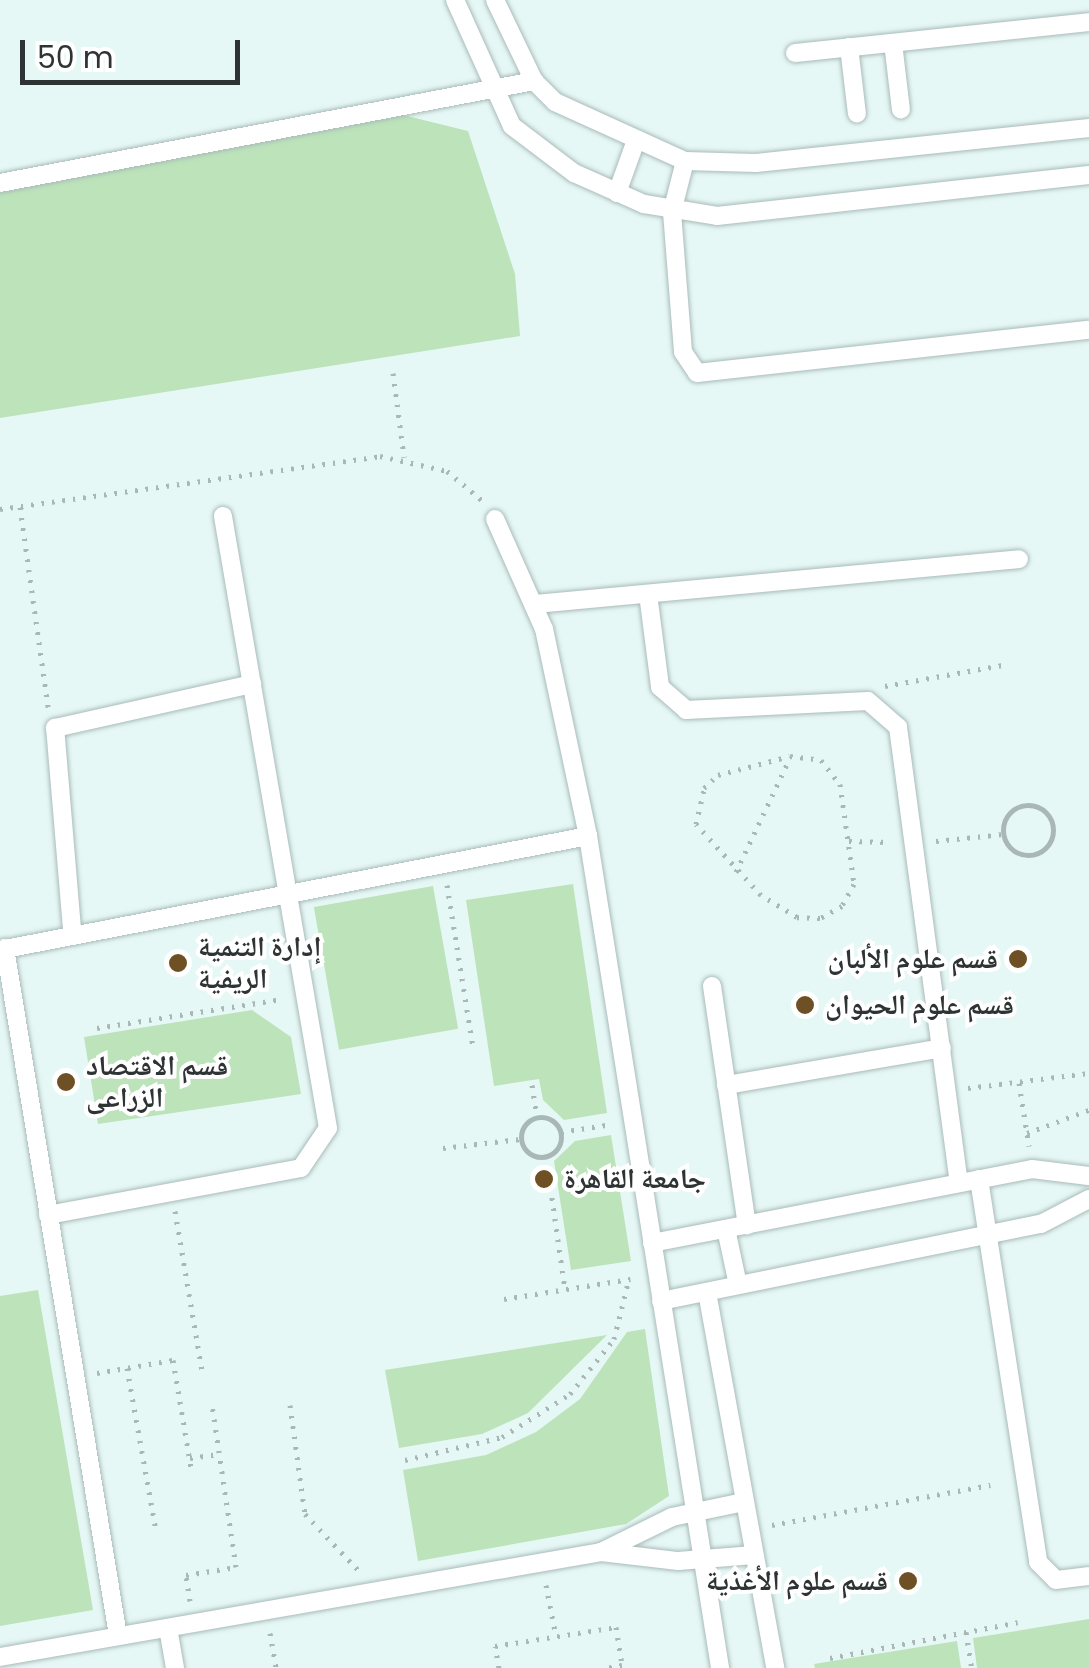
<!DOCTYPE html>
<meta charset="utf-8">
<style>
body{margin:0}
#map{position:relative;width:1089px;height:1668px;overflow:hidden;background:#e6f8f6;font-family:Poppins,"Noto Naskh Arabic",sans-serif}
div>[style]{position:absolute}
[style*='--x']{left:calc(var(--x)*1px);top:calc(var(--y)*1px);width:calc(var(--w)*1px);rotate:calc(var(--a)*1deg)}
.green>*{inset:0;background:#bce3ba;transform-origin:0 0}
.path>*{height:5px;margin-top:-2.5px;transform-origin:0;background:repeating-linear-gradient(90deg,#a9b8b6 0 2.5px,transparent 0 10.5px)}
.path>.ring{margin:-2.5px;padding:0;box-sizing:content-box;background:none;border:5px solid #a9b8b6;border-radius:50%}
.roads{filter:drop-shadow(0 0 2px #a9bbb9) drop-shadow(0 0 2px #a9bbb9)}
.lane>*{height:18px;margin:-9px;padding:0 9px;transform-origin:9px;border-radius:9px;background:#fff}
.dots>*{width:28px;height:28px;translate:-50% -50%;box-sizing:border-box;border:5px solid #fff;border-radius:50%}
span{translate:-50% -50%;white-space:nowrap;text-align:center;line-height:1.15;-webkit-text-stroke:8px #fff;paint-order:stroke}
.poi-label{font-size:28px;color:#2d3433;font-weight:700}
.left{translate:0 -50%;text-align:left}
.right{translate:-100% -50%;text-align:right}
.scale{position:absolute;left:20px;top:40px;width:220px;height:45px;box-sizing:border-box;border:5px solid #2d3433;border-top:0;padding-left:12px;font-size:30px;line-height:35px;white-space:nowrap;color:#2d3433;-webkit-text-stroke:8px #fff;paint-order:stroke}
</style>
<div id="map">
<div class="green">
<div style="clip-path:polygon(399px 114px,468px 131px,515px 274px,520px 336px,0 418px,0 188px)"></div>
<div style="clip-path:polygon(573px 884px,607px 1113px,564px 1120px,543px 1100px,539px 1079px,494px 1086px,466px 900px)"></div>
<div style="left:433px;top:886px;width:145px;height:121px;rotate:80deg"></div>
<div style="clip-path:polygon(252px 1010px,291px 1037px,301px 1094px,98px 1124px,84px 1037px)"></div>
<div style="clip-path:polygon(611px 1135px,631px 1261px,571px 1270px,554px 1161px,575px 1141px)"></div>
<div style="clip-path:polygon(38px 1290px,93px 1610px,0 1626px,0 1296px)"></div>
<div style="clip-path:polygon(645px 1329px,669px 1496px,626px 1524px,418px 1561px,403px 1470px,486px 1455px,536px 1432px,580px 1399px,627px 1332px)"></div>
<div style="clip-path:polygon(607px 1335px,528px 1413px,482px 1434px,399px 1448px,385px 1370px)"></div>
<div style="clip-path:polygon(1089px 1619px,1089px 1668px,977px 1668px,973px 1638px)"></div>
<div style="clip-path:polygon(957px 1641px,961px 1668px,815px 1668px,814px 1664px)"></div>
</div>
<div class="path">
<div style="--x:393;--y:373;--w:85;--a:82.5"></div>
<div style="--x:20;--y:507;--w:202;--a:82"></div>
<div style="--x:0;--y:509;--w:384;--a:-7.9"></div>
<div style="--x:380;--y:456;--w:69;--a:12.6"></div>
<div style="--x:447;--y:471;--w:48;--a:40"></div>
<div style="--x:885;--y:686;--w:125;--a:-10.1"></div>
<div style="--x:790;--y:756;--w:31;--a:7"></div>
<div style="--x:821;--y:760;--w:31;--a:52"></div>
<div style="--x:840;--y:784;--w:101;--a:82"></div>
<div style="--x:854;--y:884;--w:25;--a:119"></div>
<div style="--x:842;--y:906;--w:25;--a:151"></div>
<div style="--x:820;--y:918;--w:23;--a:-178"></div>
<div style="--x:797;--y:917;--w:42;--a:-148.6"></div>
<div style="--x:761;--y:895;--w:96;--a:-132.5"></div>
<div style="--x:696;--y:824;--w:37;--a:-77"></div>
<div style="--x:704;--y:788;--w:19;--a:-43"></div>
<div style="--x:718;--y:775;--w:74;--a:-14.8"></div>
<div class="ring" style="left:1003px;top:805px;width:45px;height:45px"></div>
<div style="--x:849;--y:841;--w:42;--a:1.4"></div>
<div style="--x:936;--y:841;--w:68;--a:-5.9"></div>
<div style="--x:736;--y:872;--w:126;--a:-64.7"></div>
<div style="--x:447;--y:885;--w:165;--a:80.9"></div>
<div style="--x:97;--y:1028;--w:187;--a:-8.9"></div>
<div style="--x:1019;--y:1083;--w:64;--a:81"></div>
<div style="--x:532;--y:1085;--w:32;--a:81"></div>
<div style="--x:968;--y:1088;--w:122;--a:-7.1"></div>
<div class="ring" style="left:521px;top:1117px;width:35px;height:35px"></div>
<div style="--x:561;--y:1132;--w:52;--a:-8.9"></div>
<div style="--x:1027;--y:1133;--w:66;--a:-20.4"></div>
<div style="--x:443;--y:1148;--w:78;--a:-6.7"></div>
<div style="--x:546;--y:1156;--w:134;--a:81.9"></div>
<div style="--x:175;--y:1211;--w:167;--a:80.4"></div>
<div style="--x:504;--y:1299;--w:128;--a:-9"></div>
<div style="--x:127;--y:1368;--w:166;--a:79.9"></div>
<div style="--x:97;--y:1373;--w:77;--a:-9.7"></div>
<div style="--x:173;--y:1360;--w:115;--a:80.5"></div>
<div style="--x:290;--y:1405;--w:110;--a:82.2"></div>
<div style="--x:305;--y:1514;--w:79;--a:46.5"></div>
<div style="--x:190;--y:1458;--w:29;--a:-8"></div>
<div style="--x:405;--y:1460;--w:100;--a:-13.3"></div>
<div style="--x:502;--y:1437;--w:80;--a:-32.3"></div>
<div style="--x:570;--y:1394;--w:70;--a:-51.3"></div>
<div style="--x:614;--y:1339;--w:62;--a:-76"></div>
<div style="--x:772;--y:1525;--w:222;--a:-10.4"></div>
<div style="--x:546;--y:1585;--w:52;--a:78.9"></div>
<div style="--x:190;--y:1601;--w:26;--a:-99"></div>
<div style="--x:186;--y:1575;--w:51;--a:-9.1"></div>
<div style="--x:236;--y:1567;--w:164;--a:-98.4"></div>
<div style="--x:966;--y:1632;--w:36;--a:81"></div>
<div style="--x:270;--y:1633;--w:36;--a:80"></div>
<div style="--x:830;--y:1658;--w:191;--a:-10.8"></div>
<div style="--x:499;--y:1668;--w:22;--a:-100"></div>
<div style="--x:495;--y:1646;--w:122;--a:-8.9"></div>
<div style="--x:616;--y:1627;--w:38;--a:81"></div>
<div style="--x:622;--y:1665;--w:17;--a:170"></div>
</div>
<div class="roads">
<div class="lane">
<div style="--x:455;--y:0;--w:138;--a:65.7"></div>
<div style="--x:512;--y:126;--w:78;--a:37.2"></div>
<div style="--x:574;--y:173;--w:77;--a:23.9"></div>
<div style="--x:644;--y:204;--w:74;--a:9.3"></div>
<div style="--x:717;--y:216;--w:374;--a:-6.3"></div>
<div style="--x:495;--y:0;--w:90;--a:64.3"></div>
<div style="--x:534;--y:81;--w:30;--a:45"></div>
<div style="--x:555;--y:102;--w:143;--a:24.4"></div>
<div style="--x:685;--y:161;--w:71;--a:1.6"></div>
<div style="--x:756;--y:163;--w:335;--a:-6"></div>
<div style="--x:893;--y:43;--w:67;--a:83.2"></div>
<div style="--x:849;--y:47;--w:67;--a:83.2"></div>
<div style="--x:795;--y:53;--w:296;--a:-6"></div>
<div style="--x:685;--y:161;--w:53;--a:104.3"></div>
<div style="--x:672;--y:212;--w:140;--a:85.5"></div>
<div style="--x:683;--y:352;--w:25;--a:56"></div>
<div style="--x:697;--y:373;--w:394;--a:-6.3"></div>
<div style="--x:0;--y:183;--w:544;--a:-10.81"></div>
<div style="--x:617;--y:193;--w:53;--a:-70.2"></div>
<div style="--x:495;--y:519;--w:120;--a:66"></div>
<div style="--x:544;--y:629;--w:212;--a:78"></div>
<div style="--x:588;--y:836;--w:842;--a:80.98"></div>
<div style="--x:648;--y:594;--w:94;--a:82.6"></div>
<div style="--x:660;--y:687;--w:35;--a:41"></div>
<div style="--x:686;--y:710;--w:182;--a:-2.8"></div>
<div style="--x:868;--y:701;--w:40;--a:41"></div>
<div style="--x:898;--y:727;--w:460;--a:82.4"></div>
<div style="--x:536;--y:604;--w:485;--a:-5.3"></div>
<div style="--x:72;--y:929;--w:202;--a:-94.8"></div>
<div style="--x:55;--y:728;--w:202;--a:-12.6"></div>
<div style="--x:5;--y:948;--w:697;--a:80.67"></div>
<div style="--x:0;--y:950;--w:599;--a:-10.97"></div>
<div style="--x:712;--y:986;--w:242;--a:81.7"></div>
<div style="--x:726;--y:1085;--w:219;--a:-9.7"></div>
<div style="--x:979;--y:1179;--w:388;--a:81.2"></div>
<div style="--x:1038;--y:1562;--w:25;--a:45"></div>
<div style="--x:1056;--y:1580;--w:33;--a:-7"></div>
<div style="--x:48;--y:1215;--w:257;--a:-10.5"></div>
<div style="--x:301;--y:1168;--w:48;--a:-56"></div>
<div style="--x:328;--y:1128;--w:621;--a:-99.74"></div>
<div style="--x:726;--y:1229;--w:57;--a:77.9"></div>
<div style="--x:652;--y:1243;--w:387;--a:-11"></div>
<div style="--x:1032;--y:1169;--w:57;--a:7"></div>
<div style="--x:707;--y:1292;--w:382;--a:79.7"></div>
<div style="--x:661;--y:1301;--w:388;--a:-11.5"></div>
<div style="--x:1041;--y:1224;--w:54;--a:-27.5"></div>
<div style="--x:601;--y:1552;--w:79;--a:-26.2"></div>
<div style="--x:672;--y:1517;--w:74;--a:-11.8"></div>
<div style="--x:168;--y:1628;--w:41;--a:80.1"></div>
<div style="--x:0;--y:1657;--w:610;--a:-9.91"></div>
<div style="--x:601;--y:1552;--w:78;--a:6.7"></div>
<div style="--x:678;--y:1561;--w:76;--a:-4.5"></div>
</div>
</div>
<div class="dots">
<div style="left:1018px;top:959px;background:#6e5024"></div>
<div style="left:178px;top:963px;background:#6e5024"></div>
<div style="left:805px;top:1005px;background:#6e5024"></div>
<div style="left:66px;top:1082px;background:#6e5024"></div>
<div style="left:544px;top:1179px;background:#6e5024"></div>
<div style="left:908px;top:1581px;background:#6e5024"></div>
</div>
<div class="poi-label">
<span class="left" style="left:198px;top:963px">إدارة التنمية<br>الريفية</span>
<span class="right" style="left:998px;top:959px">قسم علوم الألبان</span>
<span class="left" style="left:825px;top:1005px">قسم علوم الحيوان</span>
<span class="left" style="left:86px;top:1082px">قسم الاقتصاد<br>الزراعى</span>
<span class="left" style="left:564px;top:1179px">جامعة القاهرة</span>
<span class="right" style="left:888px;top:1581px">قسم علوم الأغذية</span>
</div>
<div class="scale">50 m</div>
</div>
